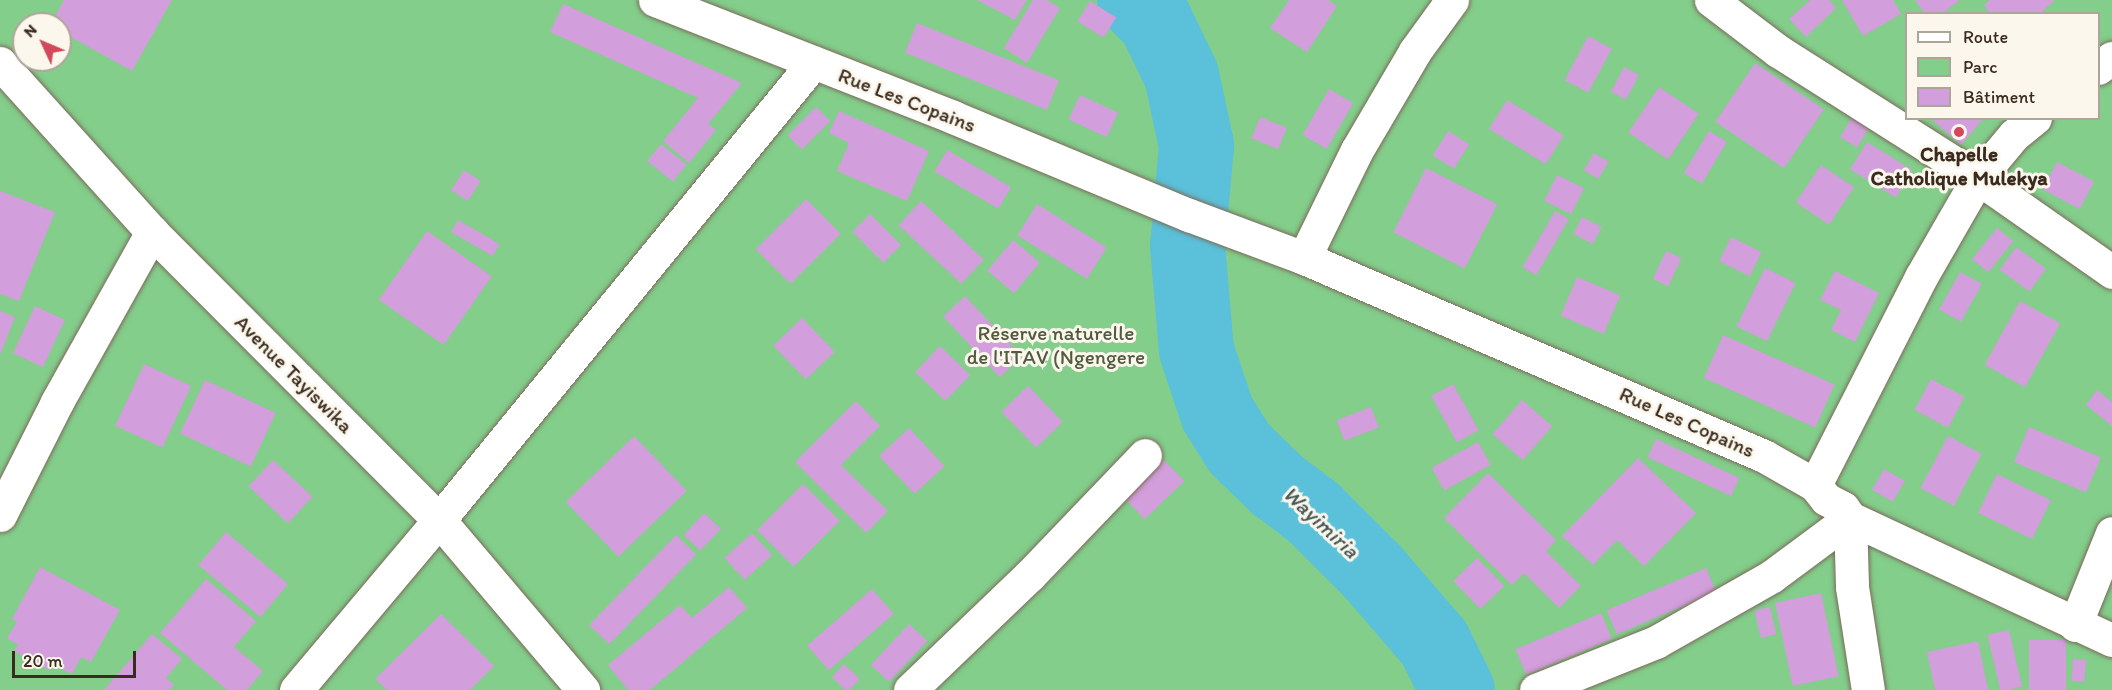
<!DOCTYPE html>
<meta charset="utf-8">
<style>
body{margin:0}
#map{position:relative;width:2112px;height:690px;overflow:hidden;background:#f1e6cb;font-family:Itim,sans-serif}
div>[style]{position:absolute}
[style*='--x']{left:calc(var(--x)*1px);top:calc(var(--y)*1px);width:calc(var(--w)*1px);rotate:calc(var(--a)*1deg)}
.green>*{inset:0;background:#83ce8b}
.river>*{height:75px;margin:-37.5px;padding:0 37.5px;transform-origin:37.5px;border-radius:37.5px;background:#5bc0d9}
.building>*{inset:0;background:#d29edb;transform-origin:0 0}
.roads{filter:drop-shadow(0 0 2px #7b6c5b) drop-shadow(0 0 2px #7b6c5b)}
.minor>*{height:33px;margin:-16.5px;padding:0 16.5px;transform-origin:16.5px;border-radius:16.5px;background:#fff}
.dots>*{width:16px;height:16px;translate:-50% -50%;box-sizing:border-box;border:3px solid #fbf7ec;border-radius:50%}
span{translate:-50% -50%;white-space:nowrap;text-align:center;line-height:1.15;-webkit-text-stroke:6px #fbf7ec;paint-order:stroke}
.street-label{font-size:21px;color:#3b2a1e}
.poi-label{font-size:21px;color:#3b2a1e;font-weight:700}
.park-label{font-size:21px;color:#515b3f}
.water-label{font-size:22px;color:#455756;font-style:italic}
.legend{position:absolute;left:1905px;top:12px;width:195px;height:108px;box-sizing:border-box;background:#fbf7ec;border:2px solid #aea59a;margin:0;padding:8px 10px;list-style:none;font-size:18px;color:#3b2a1e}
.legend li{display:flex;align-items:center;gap:12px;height:30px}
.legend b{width:30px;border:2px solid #aea59a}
.north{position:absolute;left:12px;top:12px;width:60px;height:60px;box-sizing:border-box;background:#fbf7ec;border:2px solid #aea59a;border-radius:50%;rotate:314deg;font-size:16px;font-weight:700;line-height:24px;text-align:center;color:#3b2a1e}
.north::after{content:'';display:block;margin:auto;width:21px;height:27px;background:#d1495b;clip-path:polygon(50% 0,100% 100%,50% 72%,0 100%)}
.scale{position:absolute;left:12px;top:651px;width:124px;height:27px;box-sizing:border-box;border:3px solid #3b2a1e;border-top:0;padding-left:8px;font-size:18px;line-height:21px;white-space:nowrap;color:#3b2a1e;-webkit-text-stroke:4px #fbf7ec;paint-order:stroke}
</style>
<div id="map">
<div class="green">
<div style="clip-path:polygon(evenodd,0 0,2112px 0,2112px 690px,0 690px,0 0,1906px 14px,2098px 14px,2098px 118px,1906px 118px,1906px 14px,0 0,24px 24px,60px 24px,60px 60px,24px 60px,24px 24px)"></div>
</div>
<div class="river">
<div style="--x:1134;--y:0;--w:30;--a:45"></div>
<div style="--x:1155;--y:21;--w:60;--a:64.3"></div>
<div style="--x:1181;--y:75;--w:72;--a:77.9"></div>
<div style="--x:1196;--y:145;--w:100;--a:95.1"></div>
<div style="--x:1187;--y:245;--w:105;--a:85.1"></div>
<div style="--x:1196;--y:350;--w:66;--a:71.6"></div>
<div style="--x:1217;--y:413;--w:41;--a:57.8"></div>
<div style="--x:1239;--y:448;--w:52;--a:44.2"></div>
<div style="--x:1276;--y:484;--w:46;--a:37.1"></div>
<div style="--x:1313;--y:512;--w:83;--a:45"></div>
<div style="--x:1372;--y:571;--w:95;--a:49.3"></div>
<div style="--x:1434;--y:643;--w:52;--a:63.9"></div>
</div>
<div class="building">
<div style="clip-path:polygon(64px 0,172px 0,132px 71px,60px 31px,60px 24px,51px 24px)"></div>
<div style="clip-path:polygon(977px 0,1027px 0,1015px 20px)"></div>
<div style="clip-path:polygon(1033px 0,1047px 0,1060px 8px,1027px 63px,1004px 48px)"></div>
<div style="clip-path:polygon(1289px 0,1328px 0,1337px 6px,1307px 52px,1270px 28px)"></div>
<div style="clip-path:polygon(1810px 0,1829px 0,1836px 8px,1806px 37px,1789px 19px)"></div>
<div style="clip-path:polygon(1842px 0,1893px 0,1901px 14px,1863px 36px)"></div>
<div style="clip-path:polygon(1915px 0,1960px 0,1942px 14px,1925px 14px)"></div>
<div style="clip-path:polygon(1990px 0,2053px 0,2054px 1px,2039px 14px,1991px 14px,1984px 5px)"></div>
<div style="left:1090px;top:1px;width:31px;height:24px;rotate:32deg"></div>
<div style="clip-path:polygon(563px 4px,742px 83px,708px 124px,716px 130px,689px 163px,663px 141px,698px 98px,550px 32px)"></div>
<div style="left:917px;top:23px;width:153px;height:32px;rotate:22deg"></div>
<div style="left:1588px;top:36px;width:27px;height:50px;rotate:28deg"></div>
<div style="left:1755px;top:63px;width:83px;height:71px;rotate:34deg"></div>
<div style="left:1624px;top:67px;width:17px;height:28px;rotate:28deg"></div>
<div style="left:1659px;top:87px;width:48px;height:55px;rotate:34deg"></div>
<div style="left:1329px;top:89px;width:28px;height:53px;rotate:30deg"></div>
<div style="left:1080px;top:95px;width:42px;height:27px;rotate:25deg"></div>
<div style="left:1507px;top:100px;width:67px;height:34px;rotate:32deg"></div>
<div style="left:816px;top:107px;width:20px;height:40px;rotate:45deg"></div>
<div style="clip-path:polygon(839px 111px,929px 151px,907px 201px,837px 171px,849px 143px,829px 133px)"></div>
<div style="left:1853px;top:115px;width:20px;height:26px;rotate:30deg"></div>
<div style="left:1260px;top:117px;width:29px;height:23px;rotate:22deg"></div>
<div style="clip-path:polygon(1930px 118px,1984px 118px,1961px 145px)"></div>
<div style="left:1448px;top:131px;width:25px;height:29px;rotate:32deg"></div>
<div style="left:1709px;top:131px;width:21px;height:49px;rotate:31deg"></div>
<div style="left:1867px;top:142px;width:54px;height:32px;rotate:32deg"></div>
<div style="left:661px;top:144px;width:33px;height:22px;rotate:39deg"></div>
<div style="left:947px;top:150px;width:74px;height:25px;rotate:30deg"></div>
<div style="left:1594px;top:153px;width:17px;height:20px;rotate:31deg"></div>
<div style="left:2057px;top:162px;width:42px;height:31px;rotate:28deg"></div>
<div style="left:1821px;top:165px;width:40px;height:45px;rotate:34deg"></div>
<div style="left:1426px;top:168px;width:80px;height:72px;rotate:27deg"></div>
<div style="left:464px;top:170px;width:20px;height:24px;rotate:33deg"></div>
<div style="left:1557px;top:175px;width:30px;height:29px;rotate:26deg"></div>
<div style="clip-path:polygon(0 191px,55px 212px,19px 301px,0 294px)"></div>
<div style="left:806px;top:199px;width:49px;height:71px;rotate:45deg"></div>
<div style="left:921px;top:201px;width:86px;height:33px;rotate:43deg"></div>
<div style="left:1037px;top:204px;width:82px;height:37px;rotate:32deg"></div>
<div style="left:1555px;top:211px;width:16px;height:65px;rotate:30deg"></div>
<div style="left:870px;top:214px;width:44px;height:25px;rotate:45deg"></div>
<div style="left:1582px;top:217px;width:22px;height:19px;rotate:27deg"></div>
<div style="left:458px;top:220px;width:48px;height:14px;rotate:30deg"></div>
<div style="left:1997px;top:228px;width:21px;height:40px;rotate:39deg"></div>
<div style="left:427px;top:231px;width:79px;height:84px;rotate:35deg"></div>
<div style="left:1731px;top:237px;width:34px;height:27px;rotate:26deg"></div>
<div style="left:1013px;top:240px;width:35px;height:40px;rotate:40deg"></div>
<div style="left:2016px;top:247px;width:37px;height:28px;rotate:36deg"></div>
<div style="left:1666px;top:251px;width:17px;height:31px;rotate:25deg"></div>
<div style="left:1765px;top:268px;width:34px;height:65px;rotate:26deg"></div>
<div style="clip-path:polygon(1835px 271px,1879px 293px,1855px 342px,1831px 330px,1841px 310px,1820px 300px)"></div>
<div style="left:1960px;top:272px;width:25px;height:43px;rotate:29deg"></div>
<div style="left:1577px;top:277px;width:47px;height:42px;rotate:23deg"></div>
<div style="left:965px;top:296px;width:83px;height:30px;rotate:47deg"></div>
<div style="left:2020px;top:301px;width:46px;height:73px;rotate:29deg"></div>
<div style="left:35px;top:306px;width:33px;height:52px;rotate:25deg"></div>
<div style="clip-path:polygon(0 311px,15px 317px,0 355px)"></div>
<div style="left:802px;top:318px;width:47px;height:40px;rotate:46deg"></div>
<div style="left:1723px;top:335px;width:122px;height:47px;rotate:24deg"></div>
<div style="left:940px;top:346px;width:42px;height:36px;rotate:44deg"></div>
<div style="left:144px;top:364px;width:52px;height:68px;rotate:25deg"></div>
<div style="left:1931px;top:379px;width:38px;height:35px;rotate:28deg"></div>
<div style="left:205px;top:380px;width:78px;height:59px;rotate:25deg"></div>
<div style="left:1453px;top:384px;width:53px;height:25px;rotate:61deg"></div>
<div style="left:1028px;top:386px;width:50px;height:37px;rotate:46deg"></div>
<div style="clip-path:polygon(2097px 390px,2112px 402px,2112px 426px,2086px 405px)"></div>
<div style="left:1522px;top:400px;width:40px;height:45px;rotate:41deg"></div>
<div style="clip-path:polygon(856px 401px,880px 426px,841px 465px,888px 511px,866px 533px,795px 462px)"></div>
<div style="left:1371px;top:407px;width:22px;height:37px;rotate:69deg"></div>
<div style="left:2029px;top:427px;width:78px;height:38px;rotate:23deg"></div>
<div style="left:909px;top:428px;width:52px;height:41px;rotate:47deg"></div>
<div style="left:634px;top:436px;width:76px;height:95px;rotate:46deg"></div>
<div style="left:1948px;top:436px;width:38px;height:59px;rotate:28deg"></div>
<div style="left:1656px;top:439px;width:92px;height:20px;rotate:25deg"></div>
<div style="left:1478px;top:442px;width:26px;height:53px;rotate:61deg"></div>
<div style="left:1162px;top:458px;width:32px;height:55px;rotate:46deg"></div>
<div style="clip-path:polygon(1638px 458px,1696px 513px,1644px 566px,1617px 540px,1593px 565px,1562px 536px)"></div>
<div style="left:273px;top:460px;width:54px;height:36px;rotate:43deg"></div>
<div style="left:1884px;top:469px;width:24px;height:24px;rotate:30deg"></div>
<div style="clip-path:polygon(1488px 473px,1556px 540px,1546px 551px,1581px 586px,1559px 608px,1524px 573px,1512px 585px,1444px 518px)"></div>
<div style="left:1997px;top:474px;width:60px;height:43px;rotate:26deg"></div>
<div style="left:803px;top:484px;width:52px;height:65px;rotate:45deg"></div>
<div style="left:704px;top:513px;width:23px;height:30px;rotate:43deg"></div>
<div style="left:226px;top:532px;width:81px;height:43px;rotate:40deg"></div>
<div style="left:752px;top:533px;width:30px;height:37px;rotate:48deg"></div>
<div style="left:676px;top:535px;width:28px;height:125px;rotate:44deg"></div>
<div style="left:1477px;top:558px;width:39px;height:33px;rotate:46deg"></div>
<div style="clip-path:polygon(40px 567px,120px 610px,91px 662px,81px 657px,72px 674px,52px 664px,49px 670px,14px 651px,18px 645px,7px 638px,17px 622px,12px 619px)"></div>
<div style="left:1706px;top:568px;width:26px;height:108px;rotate:67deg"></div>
<div style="clip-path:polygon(206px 579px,256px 621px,234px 647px,263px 671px,247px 690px,227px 690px,160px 633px)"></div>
<div style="clip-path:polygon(729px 587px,747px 608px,650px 690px,628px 690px,608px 665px,680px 605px,692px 618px)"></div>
<div style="left:872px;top:589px;width:33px;height:86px;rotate:49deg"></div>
<div style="left:1821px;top:593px;width:85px;height:47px;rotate:78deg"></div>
<div style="left:1770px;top:607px;width:28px;height:16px;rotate:77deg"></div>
<div style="left:1601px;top:613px;width:28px;height:93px;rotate:67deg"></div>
<div style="clip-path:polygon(441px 614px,494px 666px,470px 690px,387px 690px,375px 679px)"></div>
<div style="left:909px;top:624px;width:25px;height:56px;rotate:43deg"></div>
<div style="left:2009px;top:630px;width:58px;height:22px;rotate:77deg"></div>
<div style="clip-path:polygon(152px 634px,182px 659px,166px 678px,174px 685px,169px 690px,104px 690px)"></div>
<div style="left:2029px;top:640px;width:37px;height:50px"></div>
<div style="clip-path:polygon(1978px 641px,1988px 690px,1935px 690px,1927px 652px)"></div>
<div style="left:2073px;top:659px;width:13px;height:22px;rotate:4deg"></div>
<div style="clip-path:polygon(844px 664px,860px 679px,849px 690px,845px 690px,832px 677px)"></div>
</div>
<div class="roads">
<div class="minor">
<div style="--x:655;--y:0;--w:320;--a:21.4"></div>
<div style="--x:953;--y:117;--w:256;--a:22.6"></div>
<div style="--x:1189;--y:215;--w:123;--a:20.5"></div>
<div style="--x:1304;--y:258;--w:501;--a:23.29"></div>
<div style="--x:1764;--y:456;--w:59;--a:29.6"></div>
<div style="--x:1815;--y:485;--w:18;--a:52"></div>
<div style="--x:1826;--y:499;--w:19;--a:28"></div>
<div style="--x:1843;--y:508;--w:12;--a:55"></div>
<div style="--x:1850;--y:518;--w:289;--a:25"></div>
<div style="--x:1711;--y:0;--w:84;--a:37.3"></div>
<div style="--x:1778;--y:51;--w:237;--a:32.4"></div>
<div style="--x:1978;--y:178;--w:164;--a:35"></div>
<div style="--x:0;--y:63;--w:227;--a:48"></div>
<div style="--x:152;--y:232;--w:407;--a:45.1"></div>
<div style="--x:439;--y:520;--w:223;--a:49.7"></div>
<div style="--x:2098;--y:68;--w:17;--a:-36"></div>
<div style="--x:1304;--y:258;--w:120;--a:-63.9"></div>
<div style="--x:1357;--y:150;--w:115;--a:-59.6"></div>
<div style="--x:1415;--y:51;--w:63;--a:-54"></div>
<div style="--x:1815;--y:485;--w:233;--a:-63"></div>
<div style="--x:1921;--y:277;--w:114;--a:-60.1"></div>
<div style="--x:1978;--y:178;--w:56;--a:-50.1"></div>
<div style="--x:2014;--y:135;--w:27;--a:-39"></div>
<div style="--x:0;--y:515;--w:127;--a:-63.2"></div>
<div style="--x:57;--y:402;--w:195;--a:-60.8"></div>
<div style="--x:1850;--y:518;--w:69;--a:88.3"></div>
<div style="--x:1852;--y:587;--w:104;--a:81.2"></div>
<div style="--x:2075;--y:625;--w:99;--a:-68.1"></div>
<div style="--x:296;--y:690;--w:222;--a:-49.9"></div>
<div style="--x:439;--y:520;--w:591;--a:-50.7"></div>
<div style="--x:910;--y:690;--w:166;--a:-43.8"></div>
<div style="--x:1030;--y:575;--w:166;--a:-46.2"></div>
<div style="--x:1536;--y:690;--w:129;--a:-21.8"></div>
<div style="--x:1656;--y:642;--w:133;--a:-29.6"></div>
<div style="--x:1772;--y:576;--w:97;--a:-36.6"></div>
</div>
</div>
<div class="dots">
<div style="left:1959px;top:132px;background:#d1495b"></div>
</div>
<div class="street-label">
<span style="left:907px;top:100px;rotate:21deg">Rue Les Copains</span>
<span style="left:294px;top:374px;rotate:45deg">Avenue Tayiswika</span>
<span style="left:1687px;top:422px;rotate:24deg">Rue Les Copains</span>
</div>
<div class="poi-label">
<span style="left:1959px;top:166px">Chapelle<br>Catholique Mulekya</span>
</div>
<div class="park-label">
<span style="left:1056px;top:345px">Réserve naturelle<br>de l'ITAV (Ngengere</span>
</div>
<div class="water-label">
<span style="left:1321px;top:522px;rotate:43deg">Wayimiria</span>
</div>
<ul class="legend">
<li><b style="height:8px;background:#fff"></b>Route</li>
<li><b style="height:16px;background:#83ce8b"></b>Parc</li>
<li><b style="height:16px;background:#d29edb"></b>Bâtiment</li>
</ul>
<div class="north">N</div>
<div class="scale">20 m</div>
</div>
